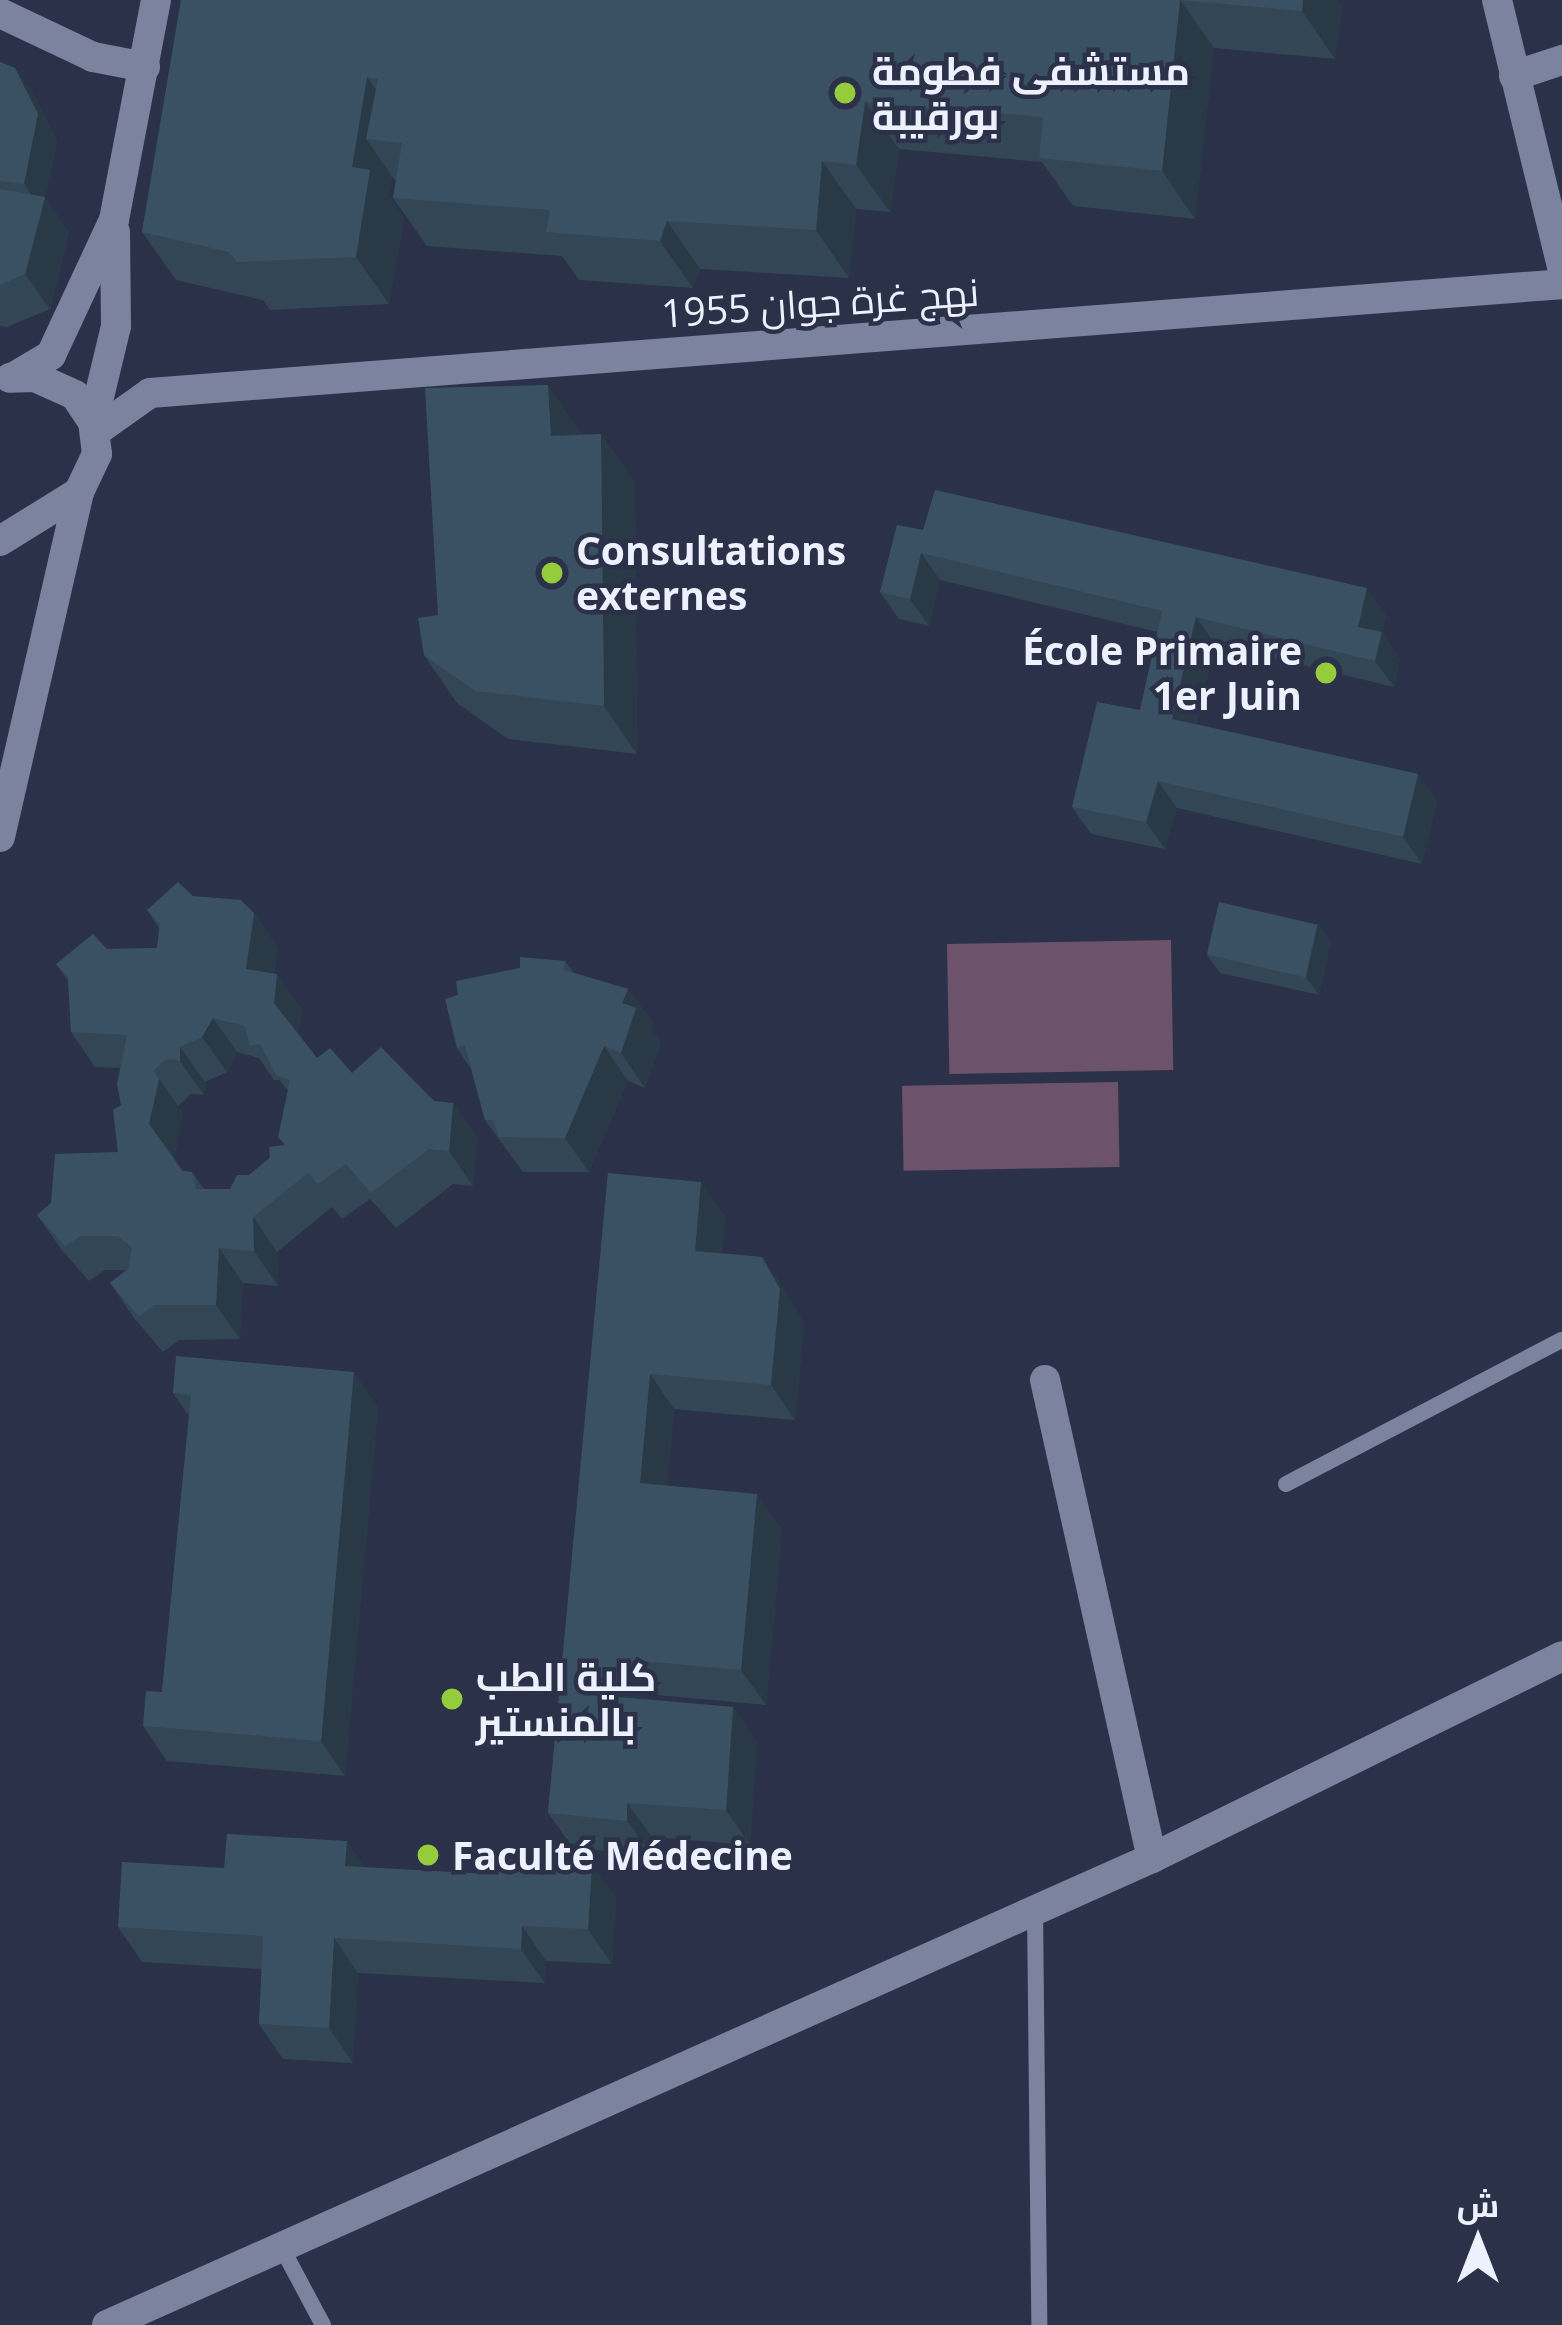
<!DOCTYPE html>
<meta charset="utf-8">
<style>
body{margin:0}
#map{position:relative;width:1562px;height:2325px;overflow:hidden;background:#2b3148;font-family:"Open Sans",Cairo,sans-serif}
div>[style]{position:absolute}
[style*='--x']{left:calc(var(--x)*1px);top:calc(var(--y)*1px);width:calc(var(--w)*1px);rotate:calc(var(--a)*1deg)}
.green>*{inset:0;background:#6d526b;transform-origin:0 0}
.lane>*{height:16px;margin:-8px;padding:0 8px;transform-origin:8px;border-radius:8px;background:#7b839f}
.street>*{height:30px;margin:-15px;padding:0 15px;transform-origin:15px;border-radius:15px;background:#7b839f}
.secondary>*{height:30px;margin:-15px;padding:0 15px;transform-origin:15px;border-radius:15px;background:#7b839f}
.wall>*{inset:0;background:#324656}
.shaded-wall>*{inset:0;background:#293946}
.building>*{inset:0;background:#3a5164;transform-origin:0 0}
.dots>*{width:33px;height:33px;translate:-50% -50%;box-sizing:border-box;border:6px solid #2b3148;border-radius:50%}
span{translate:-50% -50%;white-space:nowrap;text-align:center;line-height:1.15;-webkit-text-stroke:9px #2b3148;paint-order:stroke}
.poi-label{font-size:39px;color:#edf1fe;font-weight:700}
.left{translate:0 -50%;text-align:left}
.right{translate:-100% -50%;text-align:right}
.street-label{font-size:39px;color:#edf1fe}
.north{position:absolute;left:1418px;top:2181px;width:120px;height:120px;-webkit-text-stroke:9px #2b3148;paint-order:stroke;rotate:0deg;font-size:33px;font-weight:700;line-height:48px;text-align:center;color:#edf1fe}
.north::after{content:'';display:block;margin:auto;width:42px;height:54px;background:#edf1fe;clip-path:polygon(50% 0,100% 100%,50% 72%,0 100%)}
</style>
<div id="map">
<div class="green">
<div style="left:1171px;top:940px;width:130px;height:224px;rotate:89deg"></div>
<div style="left:1118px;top:1082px;width:85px;height:216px;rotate:89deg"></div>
</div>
<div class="lane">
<div style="--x:1286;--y:1484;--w:311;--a:-27.6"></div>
<div style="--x:1035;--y:1910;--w:415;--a:89.4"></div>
<div style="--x:283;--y:2250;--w:85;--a:61.9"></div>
</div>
<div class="street">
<div style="--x:1497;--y:0;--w:275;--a:76.3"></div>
<div style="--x:0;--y:13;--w:103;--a:25.3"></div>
<div style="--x:93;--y:57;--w:53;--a:10.9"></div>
<div style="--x:1514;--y:76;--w:51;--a:-18.4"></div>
<div style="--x:95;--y:432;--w:67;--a:-35.3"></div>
<div style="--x:150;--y:393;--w:1416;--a:-4.41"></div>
<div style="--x:1045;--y:1380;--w:490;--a:77.4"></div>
</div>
<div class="secondary">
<div style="--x:14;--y:377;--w:43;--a:-30.7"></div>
<div style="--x:51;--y:355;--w:149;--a:-65"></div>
<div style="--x:114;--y:220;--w:224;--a:-79.2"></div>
<div style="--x:93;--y:422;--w:99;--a:-76.5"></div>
<div style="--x:116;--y:326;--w:94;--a:-90.6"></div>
<div style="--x:0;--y:541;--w:93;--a:-31.8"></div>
<div style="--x:79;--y:492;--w:42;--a:-64.7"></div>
<div style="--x:97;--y:454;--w:32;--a:-97"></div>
<div style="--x:93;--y:422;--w:32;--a:-124"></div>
<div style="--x:75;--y:395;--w:44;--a:-155.8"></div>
<div style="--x:35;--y:377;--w:25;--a:178"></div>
<div style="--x:0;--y:837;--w:354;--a:-77.1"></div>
<div style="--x:107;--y:2325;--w:1145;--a:-24.08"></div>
<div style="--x:1152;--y:1858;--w:457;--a:-26.2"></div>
</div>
<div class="wall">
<div style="clip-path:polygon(181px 0,1337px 0,1342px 6px,1335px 59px,1214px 48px,1195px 219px,1073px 206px,1042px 162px,899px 149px,890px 212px,856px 209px,849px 278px,700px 269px,693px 288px,579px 280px,562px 256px,427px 246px,393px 198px,396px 182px,392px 176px,389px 196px,404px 218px,389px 304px,270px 310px,263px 300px,176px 280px,142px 232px)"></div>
<div style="clip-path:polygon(0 62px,15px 68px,34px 95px,57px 141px,45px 198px,69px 232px,50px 309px,7px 327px,0 326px)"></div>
<div style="clip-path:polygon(581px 433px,635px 481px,637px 754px,508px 739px,457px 703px,424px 655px,438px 615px)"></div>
<div style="clip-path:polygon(897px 525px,1386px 615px,1382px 633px,1400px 659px,1394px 687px,1215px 644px,1196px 724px,1418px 774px,1437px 801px,1422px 864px,1177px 808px,1165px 849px,1091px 834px,1072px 807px,1140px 710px,1158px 632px,940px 580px,929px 626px,899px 619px,880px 592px)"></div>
<div style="clip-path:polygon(evenodd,193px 896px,254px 913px,278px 948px,274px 974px,302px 1009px,298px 1034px,317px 1058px,352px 1073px,434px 1101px,453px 1103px,477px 1137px,473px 1186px,453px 1184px,396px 1228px,370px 1199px,342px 1219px,332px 1207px,277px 1252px,278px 1286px,243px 1283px,240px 1339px,179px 1340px,163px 1352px,134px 1318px,110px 1283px,126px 1270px,105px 1270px,89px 1281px,61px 1249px,37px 1215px,118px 1152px,121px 1105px,120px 1068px,95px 1067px,71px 1032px,68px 981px,56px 964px,107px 949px,157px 948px,159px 928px,147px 910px,193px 896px,237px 1052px,259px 1058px,274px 1080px,279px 1080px,288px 1091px,284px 1145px,249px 1175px,230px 1189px,204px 1189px,192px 1172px,183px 1171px,174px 1158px,183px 1113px,178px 1106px,191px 1094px,204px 1095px,205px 1082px,227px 1072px,237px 1052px)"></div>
<div style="clip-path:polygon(1318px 924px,1331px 942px,1319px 995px,1220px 973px,1207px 955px)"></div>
<div style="clip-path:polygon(565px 961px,574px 973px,628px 989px,653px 1023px,651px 1029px,661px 1043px,645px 1088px,628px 1081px,589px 1172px,523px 1172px,485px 1120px,471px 1069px,457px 1048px,458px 995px)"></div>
<div style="clip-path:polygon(608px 1173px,726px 1217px,722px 1253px,762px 1257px,786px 1292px,804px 1324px,795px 1420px,674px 1409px,667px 1485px,782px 1529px,766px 1705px,645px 1694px,645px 1699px,733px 1707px,757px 1742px,750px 1845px,652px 1837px,652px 1855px,573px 1848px,548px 1813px)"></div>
<div style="clip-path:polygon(173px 1393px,378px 1406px,345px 1776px,167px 1761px,143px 1726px,162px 1692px,189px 1416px)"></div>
<div style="clip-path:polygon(347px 1841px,365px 1868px,487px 1874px,592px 1864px,616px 1898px,612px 1964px,546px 1961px,545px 1983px,358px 1973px,353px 2063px,283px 2059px,259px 2024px,262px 1969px,142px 1962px,118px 1927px,224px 1868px)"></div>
</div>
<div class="shaded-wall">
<div style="clip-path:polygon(1180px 0,1214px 48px,1195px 219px,1162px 171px)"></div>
<div style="clip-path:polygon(1303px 0,1337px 0,1342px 6px,1335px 59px,1302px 11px)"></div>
<div style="clip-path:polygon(15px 68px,34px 95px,57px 141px,45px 198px,69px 232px,50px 309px,25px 274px,42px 210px,24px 184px)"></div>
<div style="clip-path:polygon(367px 77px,400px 125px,366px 139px,392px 176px,389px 196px,404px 218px,389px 304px,356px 257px,352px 167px)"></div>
<div style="clip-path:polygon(865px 102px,899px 149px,890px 212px,856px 165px)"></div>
<div style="clip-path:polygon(822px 161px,856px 209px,849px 278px,816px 230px)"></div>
<div style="clip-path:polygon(667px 221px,700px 269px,693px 288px,660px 241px)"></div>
<div style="clip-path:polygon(548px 385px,581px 433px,585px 484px,551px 436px)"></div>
<div style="clip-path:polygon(601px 434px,635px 481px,637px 754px,604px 706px)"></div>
<div style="clip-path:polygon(921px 553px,940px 580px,929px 626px,910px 599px)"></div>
<div style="clip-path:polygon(1367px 588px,1386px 615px,1382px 633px,1400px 659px,1394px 687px,1375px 661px,1358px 627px)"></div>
<div style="clip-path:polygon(1196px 617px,1215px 644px,1190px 746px,1172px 719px)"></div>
<div style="clip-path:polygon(1418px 774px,1437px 801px,1422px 864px,1403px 837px)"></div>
<div style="clip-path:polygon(1158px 781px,1177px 808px,1165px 849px,1146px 822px)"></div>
<div style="clip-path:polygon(254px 913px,278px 948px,270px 1003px,246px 969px)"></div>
<div style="clip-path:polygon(1318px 924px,1331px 942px,1319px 995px,1306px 977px)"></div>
<div style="clip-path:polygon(277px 974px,302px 1009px,298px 1038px,274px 1003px)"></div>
<div style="clip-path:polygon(628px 989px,653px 1023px,651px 1029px,661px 1043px,645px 1088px,621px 1053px,622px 1003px)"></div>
<div style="clip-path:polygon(213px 1018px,237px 1052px,227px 1072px,202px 1037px)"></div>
<div style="clip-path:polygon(604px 1046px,628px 1081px,589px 1172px,565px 1138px)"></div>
<div style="clip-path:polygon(180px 1047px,205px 1082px,204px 1095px,180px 1061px)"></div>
<div style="clip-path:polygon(159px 1079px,183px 1113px,174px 1158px,149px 1124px)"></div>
<div style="clip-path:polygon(453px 1103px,477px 1137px,473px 1186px,449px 1151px)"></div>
<div style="clip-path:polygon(701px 1182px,726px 1217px,719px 1286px,695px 1251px)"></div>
<div style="clip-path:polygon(253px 1217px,277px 1252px,278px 1286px,254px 1251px)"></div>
<div style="clip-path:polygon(219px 1248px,243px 1283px,240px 1339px,216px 1305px)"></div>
<div style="clip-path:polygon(762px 1257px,786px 1292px,804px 1324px,795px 1420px,771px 1385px)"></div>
<div style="clip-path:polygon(354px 1372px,378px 1406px,345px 1776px,321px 1741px)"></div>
<div style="clip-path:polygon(650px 1374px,674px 1409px,665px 1517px,640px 1483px)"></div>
<div style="clip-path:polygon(757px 1494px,782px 1529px,766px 1705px,741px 1670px)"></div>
<div style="clip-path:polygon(621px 1659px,645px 1694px,641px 1731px,617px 1697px)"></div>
<div style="clip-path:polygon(733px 1707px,757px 1742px,750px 1845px,726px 1810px)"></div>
<div style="clip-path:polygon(627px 1803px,652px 1837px,652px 1855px,627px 1821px)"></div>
<div style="clip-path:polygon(347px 1841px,371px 1875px,345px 1866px)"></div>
<div style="clip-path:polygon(592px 1864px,616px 1898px,612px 1964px,588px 1929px)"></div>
<div style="clip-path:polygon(522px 1926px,546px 1961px,545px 1983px,521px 1949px)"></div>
<div style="clip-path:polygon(334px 1938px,358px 1973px,353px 2063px,329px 2028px)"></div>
</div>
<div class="building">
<div style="clip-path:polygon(181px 0,1303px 0,1302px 11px,1180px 0,1162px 171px,1039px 158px,1043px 117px,865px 102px,856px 165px,822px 161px,816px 230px,667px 221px,660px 241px,546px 232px,550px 210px,393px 198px,402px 143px,366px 139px,378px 79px,367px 77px,352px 167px,370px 170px,356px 257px,237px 262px,229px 252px,142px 232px)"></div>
<div style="clip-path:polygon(0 62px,15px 68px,38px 114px,24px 184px,0 181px)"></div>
<div style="clip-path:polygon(0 189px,45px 197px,25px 274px,0 285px)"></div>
<div style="clip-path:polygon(548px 385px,551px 436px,601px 434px,604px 706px,475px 691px,424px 655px,418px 618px,438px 615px,425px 388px)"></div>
<div style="clip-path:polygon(935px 490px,1367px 588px,1358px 627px,1382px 632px,1375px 661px,1196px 617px,1172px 719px,1418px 774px,1403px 837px,1158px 781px,1146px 822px,1072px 807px,1097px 702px,1140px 710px,1162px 611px,921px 553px,910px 599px,880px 592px,897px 525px,923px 530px)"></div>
<div style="clip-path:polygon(evenodd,178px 882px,193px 896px,241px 900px,254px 913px,246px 969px,277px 974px,274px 1003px,317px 1058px,330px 1048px,352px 1073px,381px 1047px,434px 1101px,453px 1103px,449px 1151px,429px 1149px,371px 1193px,346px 1164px,318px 1184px,308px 1173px,253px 1217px,254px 1251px,219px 1248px,216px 1305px,154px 1305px,139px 1317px,110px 1283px,128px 1269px,132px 1247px,117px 1236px,81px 1236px,65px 1246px,37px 1215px,51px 1203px,55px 1154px,118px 1152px,113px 1110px,121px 1105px,117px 1084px,127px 1035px,71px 1032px,68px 977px,56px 964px,93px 934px,107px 949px,157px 948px,160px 924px,147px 910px,178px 882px,213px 1018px,245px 1026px,250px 1046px,260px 1044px,276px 1075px,290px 1080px,278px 1137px,285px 1145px,269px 1147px,270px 1158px,249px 1175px,237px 1175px,230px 1189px,196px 1189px,192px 1172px,182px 1171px,149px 1124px,159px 1079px,153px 1071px,167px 1059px,180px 1061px,180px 1047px,202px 1037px,213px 1018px)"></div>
<div style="left:1219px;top:902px;width:101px;height:54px;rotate:13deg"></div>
<div style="clip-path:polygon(520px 957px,565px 961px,564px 970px,628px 989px,622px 1003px,636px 1008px,621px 1053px,604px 1046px,565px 1138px,499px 1137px,493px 1120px,485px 1120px,465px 1045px,457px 1048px,445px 999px,458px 995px,456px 981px,520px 968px)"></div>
<div style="clip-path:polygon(608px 1173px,701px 1182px,695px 1251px,762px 1257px,780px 1289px,771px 1385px,650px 1374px,640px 1483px,757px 1494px,741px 1670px,621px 1659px,617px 1697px,733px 1707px,726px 1810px,627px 1803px,627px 1821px,548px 1813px)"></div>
<div style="clip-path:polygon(176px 1356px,354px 1372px,321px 1741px,143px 1726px,146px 1691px,162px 1692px,191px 1395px,173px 1393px)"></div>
<div style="clip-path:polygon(227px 1834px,347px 1841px,345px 1866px,487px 1874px,488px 1858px,592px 1864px,588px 1929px,522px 1926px,521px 1949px,334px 1938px,329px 2028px,259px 2024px,263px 1936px,118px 1927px,122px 1862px,224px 1868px)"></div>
</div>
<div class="dots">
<div style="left:845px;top:93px;background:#95cc3b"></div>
<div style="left:552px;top:573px;background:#95cc3b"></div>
<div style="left:1326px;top:673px;background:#95cc3b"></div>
<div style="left:452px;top:1699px;background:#95cc3b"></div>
<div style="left:428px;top:1855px;background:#95cc3b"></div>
</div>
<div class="poi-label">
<span class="left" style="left:872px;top:93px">مستشفى فطومة<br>بورقيبة</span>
<span class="left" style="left:576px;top:573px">Consultations<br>externes</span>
<span class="right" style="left:1302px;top:673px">École Primaire<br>1er Juin</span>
<span class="left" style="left:476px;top:1699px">كلية الطب<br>بالمنستير</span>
<span class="left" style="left:452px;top:1855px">Faculté Médecine</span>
</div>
<div class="street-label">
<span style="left:820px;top:302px;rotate:-4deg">نهج غرة جوان 1955</span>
</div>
<div class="north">ش</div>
</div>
